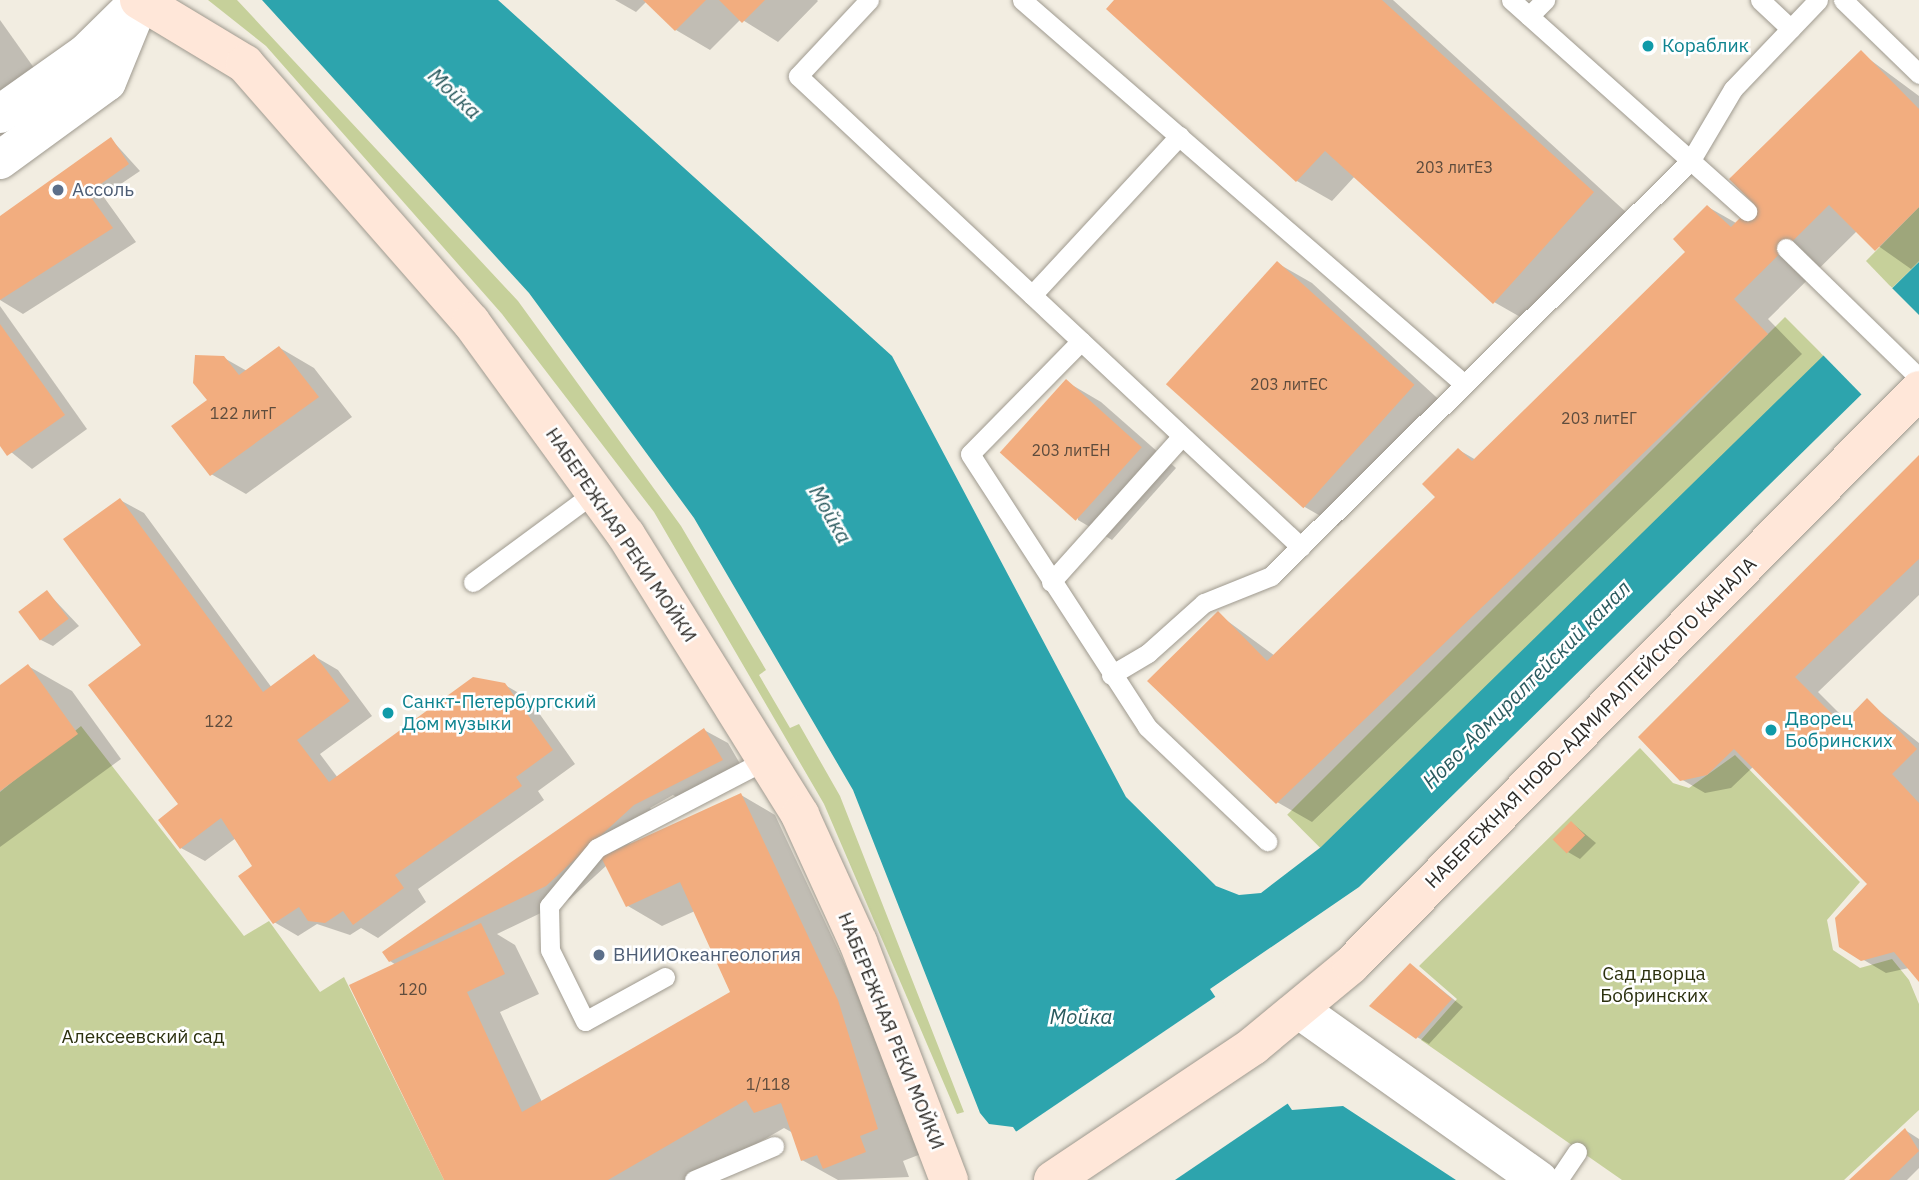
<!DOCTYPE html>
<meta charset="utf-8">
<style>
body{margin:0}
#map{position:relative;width:1919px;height:1180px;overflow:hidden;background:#f2ede1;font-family:"IBM Plex Sans",sans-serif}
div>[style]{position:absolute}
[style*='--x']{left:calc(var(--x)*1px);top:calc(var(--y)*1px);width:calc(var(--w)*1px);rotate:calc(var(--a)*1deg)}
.green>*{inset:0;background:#c6d09a;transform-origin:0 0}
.water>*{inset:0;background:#2da4ad}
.pier>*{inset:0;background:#f2ede1}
.shadow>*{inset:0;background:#0003}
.building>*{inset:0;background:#f2ad7f;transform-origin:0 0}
.roads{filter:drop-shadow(0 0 2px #9f9a8f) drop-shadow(0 0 2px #9f9a8f)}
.service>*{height:19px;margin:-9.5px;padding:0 9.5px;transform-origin:9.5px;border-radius:9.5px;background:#fff}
.minor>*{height:38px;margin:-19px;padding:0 19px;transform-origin:19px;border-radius:19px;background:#fff}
.secondary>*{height:38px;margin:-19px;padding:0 19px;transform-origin:19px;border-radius:19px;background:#ffe7d9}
.dots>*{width:19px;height:19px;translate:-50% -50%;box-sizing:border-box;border:4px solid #fff;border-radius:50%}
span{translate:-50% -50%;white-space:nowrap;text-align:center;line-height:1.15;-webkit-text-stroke:5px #fff;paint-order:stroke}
.number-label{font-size:16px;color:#5e4c3d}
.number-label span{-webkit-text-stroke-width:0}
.culture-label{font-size:19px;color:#0d838f}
.left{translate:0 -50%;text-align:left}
.service-label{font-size:19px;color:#4e5e75}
.street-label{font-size:19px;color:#2d2b27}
.park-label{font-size:19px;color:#2b300e}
.water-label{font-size:21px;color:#2a5a5e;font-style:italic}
</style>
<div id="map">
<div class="green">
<div style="clip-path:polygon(208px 0,237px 0,518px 301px,681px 526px,766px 670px,759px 675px,790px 728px,799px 724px,840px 796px,964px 1112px,957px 1114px,824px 804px,654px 512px,502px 314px,266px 46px)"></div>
<div style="clip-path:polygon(1919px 207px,1919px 262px,1892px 288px,1866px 261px)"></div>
<div style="left:1785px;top:317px;width:55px;height:704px;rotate:45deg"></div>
<div style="clip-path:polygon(81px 726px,244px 936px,269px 921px,320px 992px,344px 977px,444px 1180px,0 1180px,0 792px)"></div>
<div style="clip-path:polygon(1640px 748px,1673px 783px,1689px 788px,1735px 755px,1860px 882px,1827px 920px,1833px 950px,1860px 968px,1892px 959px,1909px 980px,1919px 1004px,1919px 1110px,1844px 1180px,1622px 1180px,1421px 1040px,1457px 999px,1419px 966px)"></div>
</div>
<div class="water">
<div style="clip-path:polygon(262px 0,498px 0,892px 356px,1126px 797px,1216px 886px,1239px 895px,1261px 893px,1321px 847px,1919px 262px,1919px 338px,1359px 887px,1210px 989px,1292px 1110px,1343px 1106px,1456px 1180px,1048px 1180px,1013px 1127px,989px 1124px,980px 1113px,853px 790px,694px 518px,529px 293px)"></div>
</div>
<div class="pier">
<div style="clip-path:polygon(1890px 286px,1919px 315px,1919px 343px,1864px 397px,1821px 353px)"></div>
<div style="clip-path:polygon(1218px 995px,1290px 1102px,1175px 1180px,1045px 1180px,1014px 1133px)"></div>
</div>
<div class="shadow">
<div style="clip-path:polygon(615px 0,817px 0,818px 1px,778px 42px,741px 19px,710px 50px,676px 30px,647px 1px,636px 12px)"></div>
<div style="clip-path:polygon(1116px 0,1393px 0,1627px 213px,1529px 322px,1494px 302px,1355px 176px,1332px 201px,1297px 181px,1108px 9px)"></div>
<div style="clip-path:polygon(0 20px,44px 82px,0 113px)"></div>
<div style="clip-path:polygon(1861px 53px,1919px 96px,1919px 261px,1911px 269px,1857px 231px,1768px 319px,1802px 354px,1312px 822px,1277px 802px,1218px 614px,1275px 656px,1438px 497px,1459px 450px,1476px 460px,1687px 252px,1708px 207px,1736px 223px,1748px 212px)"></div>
<div style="clip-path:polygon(111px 139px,140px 171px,103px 196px,136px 242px,23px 314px,0 300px,0 218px)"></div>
<div style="clip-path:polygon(1277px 263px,1312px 283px,1447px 407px,1338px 526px,1303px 506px)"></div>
<div style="clip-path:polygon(0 306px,87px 429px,32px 469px,0 443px)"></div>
<div style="clip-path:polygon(280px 348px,314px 368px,352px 417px,246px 494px,211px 474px,224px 358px,247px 371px)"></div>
<div style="clip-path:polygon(1067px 382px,1101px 402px,1176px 468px,1112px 540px,1078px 520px)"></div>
<div style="clip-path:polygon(1919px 462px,1919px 595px,1818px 692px,1847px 721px,1867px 701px,1919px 743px,1919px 980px,1909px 968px,1886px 973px,1840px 946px,1870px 884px,1754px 766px,1731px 788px,1705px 793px,1681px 779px)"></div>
<div style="clip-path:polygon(120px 500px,144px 513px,272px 688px,314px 656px,338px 670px,372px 716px,320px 754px,338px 778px,505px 685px,529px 699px,575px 764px,538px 791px,544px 800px,418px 889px,426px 902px,378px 938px,361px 928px,350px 935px,317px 924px,298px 936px,274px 922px,255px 866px,236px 838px,205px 861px,181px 848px,181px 805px,144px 645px)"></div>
<div style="clip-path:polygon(47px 592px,79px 626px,53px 646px,41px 640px)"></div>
<div style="clip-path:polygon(28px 666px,72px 691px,121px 759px,0 847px,0 687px)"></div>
<div style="clip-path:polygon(evenodd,704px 730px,728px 743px,746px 774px,686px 802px,673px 795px,650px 808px,657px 819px,627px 846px,741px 795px,775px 815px,872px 1022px,921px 1154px,903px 1161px,909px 1177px,838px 1180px,802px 1160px,793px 1133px,784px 1128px,694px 1180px,446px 1180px,396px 965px,390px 961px,704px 730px,607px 865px,628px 906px,662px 926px,695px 911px,732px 993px,542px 1102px,500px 1012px,539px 994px,515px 945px,497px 934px,570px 899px,607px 865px)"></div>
<div style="clip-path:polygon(1572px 823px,1596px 843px,1580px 859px,1568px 852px)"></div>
<div style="clip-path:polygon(1411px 965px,1463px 1007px,1429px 1044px,1417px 1037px)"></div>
<div style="clip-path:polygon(1905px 1130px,1919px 1139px,1919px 1168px,1907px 1180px,1851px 1180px)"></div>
</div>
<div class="building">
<div style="clip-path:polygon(643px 0,706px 0,675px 31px)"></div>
<div style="clip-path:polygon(719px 0,765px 0,742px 23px)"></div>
<div style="clip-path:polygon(1114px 0,1382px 0,1594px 192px,1493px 304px,1325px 151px,1296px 182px,1106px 9px)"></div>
<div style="clip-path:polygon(1861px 50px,1919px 109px,1919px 207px,1875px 251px,1829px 205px,1734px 299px,1768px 334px,1276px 804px,1147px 681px,1218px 611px,1267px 661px,1435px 497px,1422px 484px,1458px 448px,1472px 461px,1685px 252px,1673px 239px,1707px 205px,1731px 227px,1754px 204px,1729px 179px)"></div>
<div style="clip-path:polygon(111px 137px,129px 164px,88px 193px,113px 228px,0 300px,0 216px)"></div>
<div style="left:1277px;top:261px;width:185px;height:166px;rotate:42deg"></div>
<div style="clip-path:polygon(0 324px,65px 415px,7px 456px,0 446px)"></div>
<div style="clip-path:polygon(279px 346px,319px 397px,210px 476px,171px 426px,207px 400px,193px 383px,195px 355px,224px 356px,239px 375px)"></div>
<div style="left:1066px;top:379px;width:102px;height:99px;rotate:42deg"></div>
<div style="clip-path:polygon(1919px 455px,1919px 559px,1795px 677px,1842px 724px,1867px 698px,1917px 749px,1892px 774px,1919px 803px,1919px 982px,1894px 952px,1861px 961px,1839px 947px,1835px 918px,1867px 884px,1734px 749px,1707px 775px,1680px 781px,1638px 737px)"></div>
<div style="clip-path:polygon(120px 498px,263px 692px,314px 654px,350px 701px,297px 740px,329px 782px,473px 677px,505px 683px,553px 750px,516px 777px,522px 786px,395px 875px,404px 888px,353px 925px,343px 911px,325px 923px,308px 921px,299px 907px,273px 924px,238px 876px,252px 866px,221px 818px,180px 849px,158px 820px,178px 804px,88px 685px,141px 645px,63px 539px)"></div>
<div style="left:47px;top:590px;width:36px;height:36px;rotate:53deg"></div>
<div style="clip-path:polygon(28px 664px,78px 734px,0 791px,0 685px)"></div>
<div style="clip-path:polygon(704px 728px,723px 760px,634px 805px,546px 886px,389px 962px,382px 952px)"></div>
<div style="clip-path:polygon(741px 793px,838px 1000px,878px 1129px,860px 1136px,866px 1152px,823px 1169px,817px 1155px,801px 1161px,781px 1103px,754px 1113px,746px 1100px,608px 1180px,444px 1180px,349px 985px,481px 923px,505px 974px,467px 992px,522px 1112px,730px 992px,680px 882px,626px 907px,601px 857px)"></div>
<div style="left:1571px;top:821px;width:20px;height:26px;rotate:45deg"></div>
<div style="clip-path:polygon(1410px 963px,1452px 999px,1416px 1039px,1369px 1006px)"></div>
<div style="clip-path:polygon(1905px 1128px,1919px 1151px,1889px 1180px,1849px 1180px)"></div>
</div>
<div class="roads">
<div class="service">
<div style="--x:869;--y:0;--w:104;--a:133.1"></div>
<div style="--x:798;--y:76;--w:689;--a:43.12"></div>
<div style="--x:1022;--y:0;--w:586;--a:40.98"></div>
<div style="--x:1511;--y:0;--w:317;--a:41.8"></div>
<div style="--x:1760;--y:0;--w:42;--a:43.1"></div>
<div style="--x:1843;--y:0;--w:106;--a:44.2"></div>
<div style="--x:1529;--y:16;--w:23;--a:-45"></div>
<div style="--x:1786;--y:248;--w:186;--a:44.3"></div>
<div style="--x:1032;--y:295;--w:217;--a:-47.2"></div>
<div style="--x:1081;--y:341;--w:158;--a:134.5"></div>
<div style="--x:970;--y:454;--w:325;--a:57"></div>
<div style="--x:1147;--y:727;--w:166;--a:43.5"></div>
<div style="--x:473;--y:582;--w:152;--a:-36.4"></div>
<div style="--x:1051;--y:582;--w:196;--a:-48.1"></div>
<div style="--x:1111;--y:675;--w:43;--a:-30.7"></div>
<div style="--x:1148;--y:653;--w:75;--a:-41.8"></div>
<div style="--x:1204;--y:603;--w:72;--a:-21.9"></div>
<div style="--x:1271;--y:576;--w:591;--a:-44.73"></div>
<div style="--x:1691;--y:160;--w:82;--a:-59.4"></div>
<div style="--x:1733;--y:89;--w:123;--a:-46.3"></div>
<div style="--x:665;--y:977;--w:91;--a:151.2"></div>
<div style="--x:585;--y:1021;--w:79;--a:-116.2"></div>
<div style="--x:550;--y:950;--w:44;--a:-91.3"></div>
<div style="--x:549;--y:906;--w:75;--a:-50.4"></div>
<div style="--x:597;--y:848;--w:194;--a:-27.6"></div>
<div style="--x:694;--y:1180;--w:87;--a:-23"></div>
<div style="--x:1558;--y:1180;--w:34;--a:-56"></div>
</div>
<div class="minor">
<div style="--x:0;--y:114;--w:105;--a:-35.3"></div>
<div style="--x:86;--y:53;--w:63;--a:-44.4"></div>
<div style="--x:0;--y:160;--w:132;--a:-36.1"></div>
<div style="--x:107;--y:82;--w:87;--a:-67.8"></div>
<div style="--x:1301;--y:1011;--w:292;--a:35.4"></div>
</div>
<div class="secondary">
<div style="--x:139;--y:0;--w:124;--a:31.1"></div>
<div style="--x:245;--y:64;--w:343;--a:48.8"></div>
<div style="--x:471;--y:322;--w:263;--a:54"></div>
<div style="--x:626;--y:535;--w:330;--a:58.1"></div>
<div style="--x:800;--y:815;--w:140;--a:65.5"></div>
<div style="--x:858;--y:942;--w:255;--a:69.1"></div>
<div style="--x:1053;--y:1180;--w:241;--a:-33.8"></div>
<div style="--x:1253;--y:1046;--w:127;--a:-39.6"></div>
<div style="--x:1351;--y:965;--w:808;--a:-45.35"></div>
</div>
</div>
<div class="dots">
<div style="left:1648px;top:46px;background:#0f9aa8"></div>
<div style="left:58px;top:190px;background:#5c6f8a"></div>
<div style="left:388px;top:713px;background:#0f9aa8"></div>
<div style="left:1771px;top:730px;background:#0f9aa8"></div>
<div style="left:599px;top:955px;background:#5c6f8a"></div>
</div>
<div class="number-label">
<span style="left:1454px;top:167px">203 литЕЗ</span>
<span style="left:1289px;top:384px">203 литЕС</span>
<span style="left:243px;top:413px">122 литГ</span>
<span style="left:1599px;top:418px">203 литЕГ</span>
<span style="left:1071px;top:450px">203 литЕН</span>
<span style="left:219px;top:721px">122</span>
<span style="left:413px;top:989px">120</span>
<span style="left:768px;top:1084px">1/118</span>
</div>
<div class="culture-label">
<span class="left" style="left:1662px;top:46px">Кораблик</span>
<span class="left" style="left:402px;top:713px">Санкт-Петербургский<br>Дом музыки</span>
<span class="left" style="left:1785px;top:730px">Дворец<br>Бобринских</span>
</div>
<div class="service-label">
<span class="left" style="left:72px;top:190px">Ассоль</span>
<span class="left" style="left:613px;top:955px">ВНИИОкеангеология</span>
</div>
<div class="street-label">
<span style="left:621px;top:535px;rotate:56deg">НАБЕРЕЖНАЯ РЕКИ МОЙКИ</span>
<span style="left:1591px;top:723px;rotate:-45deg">НАБЕРЕЖНАЯ НОВО-АДМИРАЛТЕЙСКОГО КАНАЛА</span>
<span style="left:891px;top:1031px;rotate:68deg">НАБЕРЕЖНАЯ РЕКИ МОЙКИ</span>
</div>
<div class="park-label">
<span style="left:1654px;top:985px">Сад дворца<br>Бобринских</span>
<span style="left:143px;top:1037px">Алексеевский сад</span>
</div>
<div class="water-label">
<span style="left:455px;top:93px;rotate:43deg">Мойка</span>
<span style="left:831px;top:514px;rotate:60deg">Мойка</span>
<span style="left:1526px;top:684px;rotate:-45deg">Ново-Адмиралтейский канал</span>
<span style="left:1081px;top:1016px">Мойка</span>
</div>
</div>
